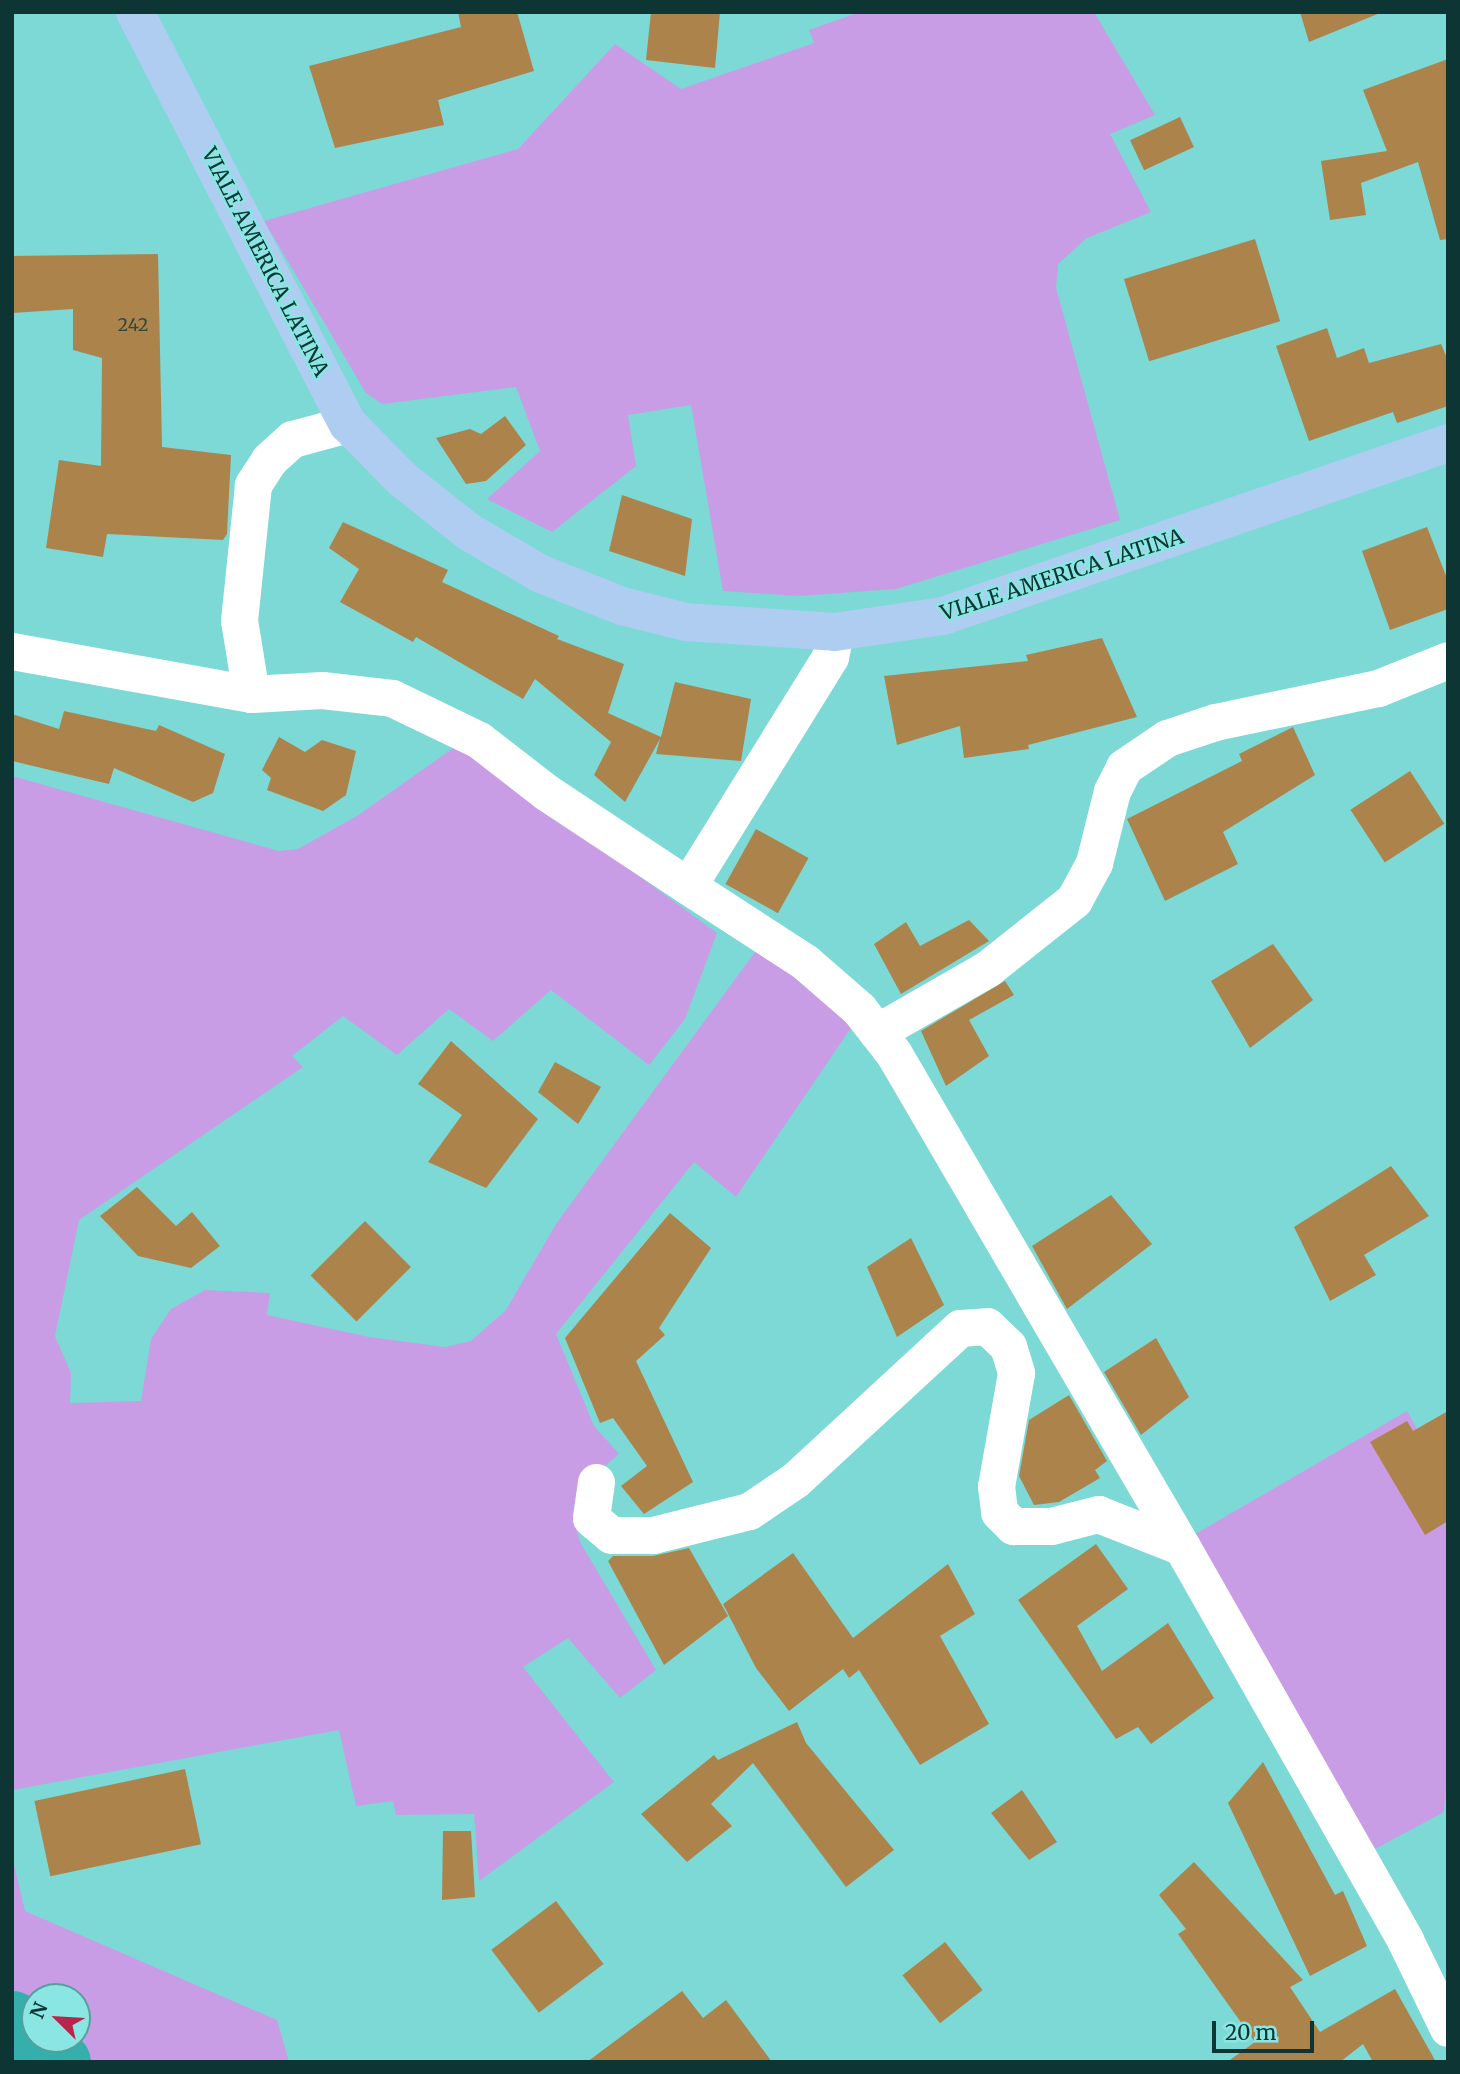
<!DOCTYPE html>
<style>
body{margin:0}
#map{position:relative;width:1460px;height:2074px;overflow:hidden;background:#7cd9d5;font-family:Merriweather,serif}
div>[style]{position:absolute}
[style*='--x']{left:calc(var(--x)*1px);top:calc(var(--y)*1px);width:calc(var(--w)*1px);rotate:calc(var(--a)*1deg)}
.green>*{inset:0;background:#c99de5}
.river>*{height:61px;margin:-30.5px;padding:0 30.5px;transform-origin:30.5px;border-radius:30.5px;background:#34afab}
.building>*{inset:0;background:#ad834c;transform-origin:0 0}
.minor>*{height:37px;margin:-18.5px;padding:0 18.5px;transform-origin:18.5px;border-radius:18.5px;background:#fff}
.major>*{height:38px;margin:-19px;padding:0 19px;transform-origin:19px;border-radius:19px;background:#aecdf1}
span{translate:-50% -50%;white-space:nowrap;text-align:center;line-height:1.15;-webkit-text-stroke:5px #89e6e2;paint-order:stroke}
.number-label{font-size:18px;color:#34483a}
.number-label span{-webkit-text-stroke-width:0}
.street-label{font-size:21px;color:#0c3534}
.frame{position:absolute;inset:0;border:14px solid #0c3534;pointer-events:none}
.north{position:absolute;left:21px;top:1983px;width:70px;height:70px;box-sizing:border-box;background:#89e6e2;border:2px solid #579f9c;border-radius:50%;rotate:294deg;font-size:19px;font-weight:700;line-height:28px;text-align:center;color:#0c3534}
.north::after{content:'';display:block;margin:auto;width:24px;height:32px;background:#b6254b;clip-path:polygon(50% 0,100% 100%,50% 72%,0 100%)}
.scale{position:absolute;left:1212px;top:2021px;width:102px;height:32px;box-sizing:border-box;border:4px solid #0c3534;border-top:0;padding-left:9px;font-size:21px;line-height:24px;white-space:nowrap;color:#0c3534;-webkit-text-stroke:5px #89e6e2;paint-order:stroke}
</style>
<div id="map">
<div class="green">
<div style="clip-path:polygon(860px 12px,1094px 12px,1155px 115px,1110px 134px,1151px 212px,1087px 238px,1058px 264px,1056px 288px,1120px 520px,896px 589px,799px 596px,723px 591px,691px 405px,628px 415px,636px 466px,552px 532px,487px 499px,540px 451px,516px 387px,382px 404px,366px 393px,264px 221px,518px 149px,615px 44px,681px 89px,814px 43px,809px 30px)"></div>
<div style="clip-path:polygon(459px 744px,717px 933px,685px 1019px,649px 1065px,551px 990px,493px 1041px,449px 1009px,397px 1055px,343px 1016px,292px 1056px,303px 1067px,79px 1220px,55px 1336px,71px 1373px,70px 1403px,141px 1401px,151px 1339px,171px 1309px,205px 1290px,270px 1293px,267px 1315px,369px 1337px,445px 1347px,471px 1341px,506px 1310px,556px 1224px,758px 948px,853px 1025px,736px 1197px,694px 1162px,556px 1334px,594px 1426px,619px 1454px,577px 1490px,573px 1513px,580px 1542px,656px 1670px,620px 1698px,568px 1638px,523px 1667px,614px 1782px,479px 1881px,474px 1814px,396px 1815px,393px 1801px,356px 1806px,339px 1730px,12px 1790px,12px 776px,279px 851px,298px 849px,357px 816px)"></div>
<div style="clip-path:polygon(1407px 1411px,1448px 1485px,1448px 1764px,1444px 1812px,1375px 1849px,1192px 1536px)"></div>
<div style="clip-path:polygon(evenodd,12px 1856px,25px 1911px,277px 2020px,289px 2062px,12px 2062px,12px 1856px,35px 1997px,77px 1997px,77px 2039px,35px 2039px,35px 1997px)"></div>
</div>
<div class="river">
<div style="--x:12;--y:2021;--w:63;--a:40.5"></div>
</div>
<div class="building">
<div style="clip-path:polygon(458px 12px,517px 12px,534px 71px,438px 100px,444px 125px,335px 148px,309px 66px,461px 27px)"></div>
<div style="clip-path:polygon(651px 12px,720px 12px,715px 68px,646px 60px)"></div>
<div style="clip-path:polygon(1300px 12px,1379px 12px,1380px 13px,1309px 42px)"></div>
<div style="clip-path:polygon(1448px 59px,1448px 239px,1440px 240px,1418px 162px,1361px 183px,1366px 215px,1330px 220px,1321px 161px,1387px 151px,1363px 90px)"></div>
<div style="left:1180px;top:117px;width:33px;height:55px;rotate:65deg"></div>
<div style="left:1255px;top:239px;width:86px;height:137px;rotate:73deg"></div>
<div style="clip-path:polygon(158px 254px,162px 447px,231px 455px,227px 534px,223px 540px,107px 534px,103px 557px,46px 548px,59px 460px,101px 466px,102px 358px,73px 350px,73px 309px,12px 313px,12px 256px)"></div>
<div style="clip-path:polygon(1327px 328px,1337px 358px,1364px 348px,1369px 363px,1441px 344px,1448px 360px,1448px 406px,1397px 423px,1393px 412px,1309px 441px,1276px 346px)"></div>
<div style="clip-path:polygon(505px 416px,526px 445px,486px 481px,466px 484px,436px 438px,470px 429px,481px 434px)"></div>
<div style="clip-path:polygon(622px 495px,692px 519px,685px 576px,609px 551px)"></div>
<div style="clip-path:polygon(343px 522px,448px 570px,442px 582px,559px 636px,557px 639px,624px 664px,608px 713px,661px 737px,675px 682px,751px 699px,741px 761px,656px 754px,660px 739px,625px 802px,594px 775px,611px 742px,535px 679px,523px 699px,416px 637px,413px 642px,340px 602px,359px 569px,329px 548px)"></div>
<div style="clip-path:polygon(1427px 527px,1448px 581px,1448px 609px,1390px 630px,1362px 551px)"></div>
<div style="clip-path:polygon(1102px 638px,1137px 717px,1028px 745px,1029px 749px,964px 758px,960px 726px,897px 745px,884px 676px,1028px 661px,1026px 655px)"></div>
<div style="clip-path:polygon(64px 711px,156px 731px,159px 725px,225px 754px,213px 793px,193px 802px,114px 768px,109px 784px,12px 761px,12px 714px,59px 729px)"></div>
<div style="clip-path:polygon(1293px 727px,1315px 775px,1223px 832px,1238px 864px,1165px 901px,1127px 819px,1242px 761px,1239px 754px)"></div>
<div style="clip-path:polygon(279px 737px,305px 752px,322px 740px,356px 751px,346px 795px,323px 811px,267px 790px,271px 778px,262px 770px)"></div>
<div style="left:1410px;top:771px;width:63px;height:71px;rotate:57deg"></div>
<div style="left:756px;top:829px;width:60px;height:63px;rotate:29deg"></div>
<div style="clip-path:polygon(969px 920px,989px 941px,901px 994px,874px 944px,906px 922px,920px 946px)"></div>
<div style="clip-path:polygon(1273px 944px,1313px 1000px,1250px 1048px,1211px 981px)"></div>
<div style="clip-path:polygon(1005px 981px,1014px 995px,969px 1020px,989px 1056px,946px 1086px,921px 1031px)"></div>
<div style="clip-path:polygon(451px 1041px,538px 1119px,486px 1188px,428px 1162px,462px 1115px,418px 1084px)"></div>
<div style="clip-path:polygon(555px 1062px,601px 1087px,578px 1124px,538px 1092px)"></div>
<div style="clip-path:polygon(1391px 1166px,1429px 1216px,1364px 1255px,1376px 1275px,1330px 1301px,1294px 1227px)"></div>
<div style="clip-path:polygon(137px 1187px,176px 1226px,192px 1212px,220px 1246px,191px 1268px,138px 1256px,100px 1216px)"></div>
<div style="clip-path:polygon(1111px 1195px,1152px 1244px,1067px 1309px,1032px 1246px)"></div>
<div style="clip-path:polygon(670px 1213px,711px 1248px,659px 1328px,665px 1335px,636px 1361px,693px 1482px,644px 1514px,621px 1486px,647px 1466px,613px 1418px,600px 1423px,565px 1338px)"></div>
<div style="left:365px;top:1221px;width:65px;height:77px;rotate:45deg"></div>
<div style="clip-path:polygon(911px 1238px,944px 1305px,897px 1337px,867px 1267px)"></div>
<div style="clip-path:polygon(1156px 1338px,1189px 1397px,1141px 1435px,1104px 1372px)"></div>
<div style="clip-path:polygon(1069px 1395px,1107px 1461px,1095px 1470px,1100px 1478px,1059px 1502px,1034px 1505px,1019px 1476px,1029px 1420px)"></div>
<div style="clip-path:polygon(1448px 1411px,1448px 1521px,1425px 1535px,1370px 1442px,1407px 1421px,1413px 1431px)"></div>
<div style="clip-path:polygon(1096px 1544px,1128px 1589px,1077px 1626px,1102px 1671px,1168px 1623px,1214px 1698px,1151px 1744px,1138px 1727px,1116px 1739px,1018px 1600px)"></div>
<div style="clip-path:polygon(689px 1548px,728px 1616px,664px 1665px,608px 1561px,613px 1556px,653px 1556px)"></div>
<div style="clip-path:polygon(793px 1553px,853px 1638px,948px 1564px,975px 1614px,940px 1636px,989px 1724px,920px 1765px,859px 1670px,849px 1678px,843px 1669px,789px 1711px,756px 1668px,723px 1604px)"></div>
<div style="clip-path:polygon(797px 1722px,806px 1743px,894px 1850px,846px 1887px,753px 1763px,711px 1804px,732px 1826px,687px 1862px,641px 1814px,714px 1755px,718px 1760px)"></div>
<div style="clip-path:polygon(1263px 1762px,1335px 1895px,1343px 1891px,1367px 1946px,1310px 1976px,1228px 1803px)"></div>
<div style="left:185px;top:1769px;width:77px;height:154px;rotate:78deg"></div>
<div style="clip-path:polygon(1022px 1790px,1057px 1842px,1029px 1860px,991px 1813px)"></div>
<div style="clip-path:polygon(443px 1831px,471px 1831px,475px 1897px,442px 1900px)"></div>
<div style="clip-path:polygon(1194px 1862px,1303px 1980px,1290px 1987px,1320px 2032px,1395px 1989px,1436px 2062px,1373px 2062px,1363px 2044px,1340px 2062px,1227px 2062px,1255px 2042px,1178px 1934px,1186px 1929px,1159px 1895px)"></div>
<div style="left:556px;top:1901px;width:79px;height:81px;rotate:53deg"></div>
<div style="left:945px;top:1942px;width:61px;height:54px;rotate:52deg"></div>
<div style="clip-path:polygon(682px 1991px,703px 2018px,726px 2000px,772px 2062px,587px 2062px)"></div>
</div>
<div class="minor">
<div style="--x:348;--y:424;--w:58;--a:165"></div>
<div style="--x:292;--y:439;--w:31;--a:138"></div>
<div style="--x:269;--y:460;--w:30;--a:123"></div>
<div style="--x:253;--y:485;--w:136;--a:95.9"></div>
<div style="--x:239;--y:620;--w:75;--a:80.8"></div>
<div style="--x:251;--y:694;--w:71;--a:-3.2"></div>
<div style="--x:322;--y:690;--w:70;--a:6.5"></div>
<div style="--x:392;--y:698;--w:97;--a:25.8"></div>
<div style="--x:479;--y:740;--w:85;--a:37.8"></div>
<div style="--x:546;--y:792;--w:170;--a:33.5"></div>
<div style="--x:835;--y:632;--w:25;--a:101"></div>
<div style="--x:830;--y:657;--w:269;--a:121.8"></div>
<div style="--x:688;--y:886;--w:140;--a:33"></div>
<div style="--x:805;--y:962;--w:72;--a:41"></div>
<div style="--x:859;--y:1009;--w:57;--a:52.1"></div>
<div style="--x:894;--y:1054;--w:571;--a:59.71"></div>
<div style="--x:1182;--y:1547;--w:452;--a:60.4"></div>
<div style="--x:1405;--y:1940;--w:98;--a:64"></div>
<div style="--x:12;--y:651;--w:243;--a:10.2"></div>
<div style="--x:877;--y:1032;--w:127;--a:-29.8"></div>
<div style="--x:987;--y:969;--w:111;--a:-38.4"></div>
<div style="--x:1074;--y:900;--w:42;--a:-61.6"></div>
<div style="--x:1094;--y:863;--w:74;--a:-76"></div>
<div style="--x:1112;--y:791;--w:27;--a:-63"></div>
<div style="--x:1124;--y:767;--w:52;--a:-34"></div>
<div style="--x:1167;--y:738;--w:51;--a:-18.4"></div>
<div style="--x:1215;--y:722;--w:167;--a:-11.8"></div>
<div style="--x:1378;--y:688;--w:75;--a:-21.8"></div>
<div style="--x:596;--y:1482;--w:36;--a:98"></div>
<div style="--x:591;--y:1518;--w:26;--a:40"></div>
<div style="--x:611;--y:1535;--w:42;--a:0"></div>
<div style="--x:653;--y:1535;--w:99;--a:-14"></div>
<div style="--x:749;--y:1511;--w:55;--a:-34"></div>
<div style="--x:795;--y:1480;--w:224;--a:-42.7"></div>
<div style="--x:960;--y:1328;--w:27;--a:-4"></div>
<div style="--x:987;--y:1326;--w:29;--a:44"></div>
<div style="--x:1008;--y:1346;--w:28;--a:73"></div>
<div style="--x:1016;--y:1373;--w:115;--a:100"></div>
<div style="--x:996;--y:1486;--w:26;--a:83"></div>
<div style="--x:999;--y:1512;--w:20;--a:45"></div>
<div style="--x:1013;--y:1526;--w:38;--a:0"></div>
<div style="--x:1051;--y:1526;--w:49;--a:-14.3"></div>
<div style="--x:1098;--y:1514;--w:90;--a:21.4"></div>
</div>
<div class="major">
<div style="--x:135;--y:12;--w:464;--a:62.7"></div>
<div style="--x:348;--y:424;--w:76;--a:45.5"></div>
<div style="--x:401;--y:478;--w:87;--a:38.5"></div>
<div style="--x:469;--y:532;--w:83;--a:30.3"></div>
<div style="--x:541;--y:574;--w:87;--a:21.6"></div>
<div style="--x:622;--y:606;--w:66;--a:14"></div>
<div style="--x:686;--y:622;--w:149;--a:3.8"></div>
<div style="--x:835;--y:632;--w:109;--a:-8.4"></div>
<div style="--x:943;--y:616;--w:534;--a:-18.91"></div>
</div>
<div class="number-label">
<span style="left:133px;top:325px">242</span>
</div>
<div class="street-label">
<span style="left:265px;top:262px;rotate:63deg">VIALE AMERICA LATINA</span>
<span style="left:1062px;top:575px;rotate:-18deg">VIALE AMERICA LATINA</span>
</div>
<div class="frame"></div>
<div class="north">N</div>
<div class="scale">20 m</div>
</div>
